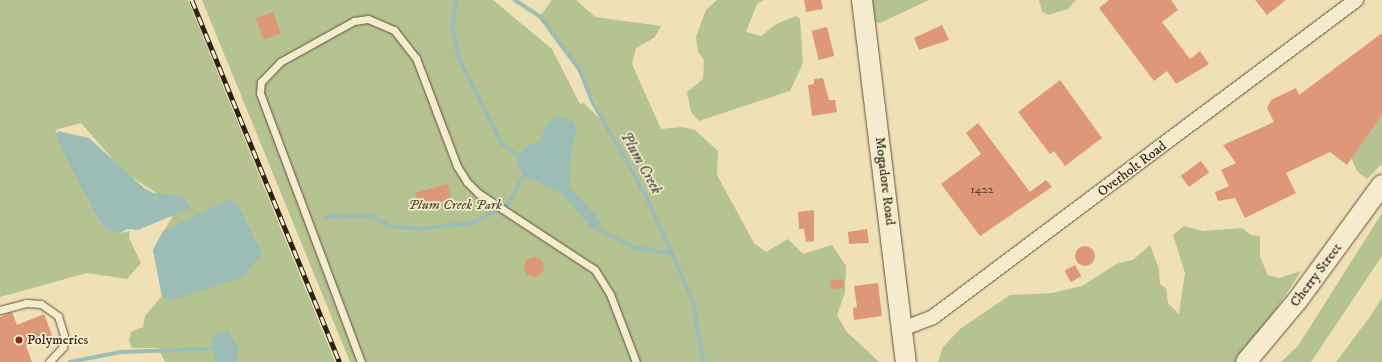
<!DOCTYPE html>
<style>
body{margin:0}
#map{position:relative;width:1382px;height:362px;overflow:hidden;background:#efe1b5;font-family:"IM FELL DW Pica",serif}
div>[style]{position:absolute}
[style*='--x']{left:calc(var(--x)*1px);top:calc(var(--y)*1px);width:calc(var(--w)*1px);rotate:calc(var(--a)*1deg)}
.green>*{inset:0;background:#b5c390}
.water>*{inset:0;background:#9cbcb6}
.stream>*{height:3.5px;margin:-1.75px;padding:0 1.75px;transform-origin:1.75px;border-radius:1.75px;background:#9cbcb6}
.building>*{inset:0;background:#de9877;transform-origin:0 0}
.round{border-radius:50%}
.roads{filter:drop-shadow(0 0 1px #5e513b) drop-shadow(0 0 1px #5e513b)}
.lane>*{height:7px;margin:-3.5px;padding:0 3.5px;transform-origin:3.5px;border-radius:3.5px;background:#f5eccf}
.street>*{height:14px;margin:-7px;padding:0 7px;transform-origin:7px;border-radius:7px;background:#f5eccf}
.secondary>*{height:20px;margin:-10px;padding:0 10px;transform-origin:10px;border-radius:10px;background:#f5eccf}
.rail>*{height:4.5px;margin-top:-2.25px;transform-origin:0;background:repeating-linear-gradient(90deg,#f5eccf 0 9px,#2d2112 0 18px);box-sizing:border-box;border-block:1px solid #2d2112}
.dots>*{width:11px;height:11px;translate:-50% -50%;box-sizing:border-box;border:2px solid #f5eccf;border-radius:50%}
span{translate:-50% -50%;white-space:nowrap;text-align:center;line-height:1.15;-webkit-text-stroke:3.5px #f5eccf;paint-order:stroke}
.number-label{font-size:12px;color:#593f2b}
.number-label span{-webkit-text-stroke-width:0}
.street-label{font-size:14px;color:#2d2112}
.park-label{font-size:14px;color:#565238;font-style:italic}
.poi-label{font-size:14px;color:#2d2112}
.left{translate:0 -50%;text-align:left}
.water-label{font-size:15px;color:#4e5043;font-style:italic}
</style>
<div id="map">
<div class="green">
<div style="clip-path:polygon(0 0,188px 0,335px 362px,165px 362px,158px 348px,132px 348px,129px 341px,131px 332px,143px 327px,145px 316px,162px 296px,153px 250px,178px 207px,124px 172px,81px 123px,55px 130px,83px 176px,100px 222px,120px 233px,130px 231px,129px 238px,141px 263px,127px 279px,87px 273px,0 297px)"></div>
<div style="clip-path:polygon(202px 0,493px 0,552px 49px,580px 104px,584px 103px,606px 125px,580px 70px,540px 16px,552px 0,576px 0,595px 17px,661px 26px,654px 38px,636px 48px,632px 64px,661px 129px,682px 127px,695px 130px,718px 151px,717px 175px,754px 243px,766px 252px,788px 239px,803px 254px,832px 245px,846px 266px,845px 293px,837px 315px,846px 331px,879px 362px,350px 362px)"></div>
<div style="clip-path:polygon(717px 0,764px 0,757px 4px,746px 32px,761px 36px,776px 24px,796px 16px,800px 19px,803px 63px,790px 91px,699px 121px,691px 112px,687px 92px,703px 79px,704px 60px,698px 52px,696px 37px,706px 10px)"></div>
<div style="clip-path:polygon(872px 0,929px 0,880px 23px,873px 21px)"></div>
<div style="clip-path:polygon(1039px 0,1076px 0,1068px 9px,1048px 15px,1042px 12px)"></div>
<div style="clip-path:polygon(1382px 115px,1382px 164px,1367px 179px,1357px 171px,1351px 158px)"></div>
<div style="clip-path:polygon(1382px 213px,1382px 256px,1311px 362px,1281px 362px,1298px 346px)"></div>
<div style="clip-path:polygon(1184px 226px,1203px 231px,1242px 228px,1251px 235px,1260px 236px,1260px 257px,1268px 275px,1279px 278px,1301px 271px,1271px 318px,1236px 362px,938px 362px,943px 347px,960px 329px,1010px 295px,1052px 293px,1082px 286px,1118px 263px,1133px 260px,1150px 245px,1159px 269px,1160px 284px,1166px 288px,1168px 303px,1179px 314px,1185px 273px,1173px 235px)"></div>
<div style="clip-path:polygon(1382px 298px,1382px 362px,1336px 362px,1369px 318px)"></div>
</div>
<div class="water">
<div style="clip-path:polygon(558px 116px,573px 121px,577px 131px,572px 145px,569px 186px,601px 222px,594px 231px,560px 192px,524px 176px,516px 163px,523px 149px,540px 140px,548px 122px)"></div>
<div style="clip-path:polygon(58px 131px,89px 138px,144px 188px,154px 193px,183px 196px,191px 208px,138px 230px,127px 229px,120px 233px,109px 230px,100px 222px,62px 150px,56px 135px)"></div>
<div style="clip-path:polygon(230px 199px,239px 207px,262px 253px,243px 277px,169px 301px,162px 296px,153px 250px,163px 231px)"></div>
<div style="clip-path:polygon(228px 331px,239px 349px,237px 362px,215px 362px,212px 340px,219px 332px)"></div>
</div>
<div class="stream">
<div style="--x:456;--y:0;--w:27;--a:96"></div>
<div style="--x:453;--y:27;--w:32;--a:79"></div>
<div style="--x:459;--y:58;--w:95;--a:63.2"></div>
<div style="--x:502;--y:143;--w:22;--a:39"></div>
<div style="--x:515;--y:0;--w:30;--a:33"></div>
<div style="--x:540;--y:16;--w:67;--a:53.5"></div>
<div style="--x:580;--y:70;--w:37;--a:68"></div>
<div style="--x:594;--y:104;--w:105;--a:60.3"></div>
<div style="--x:646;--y:195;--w:115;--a:65.9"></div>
<div style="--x:693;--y:300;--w:63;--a:79.9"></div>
<div style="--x:326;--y:217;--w:46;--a:-1.2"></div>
<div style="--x:372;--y:216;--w:21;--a:29"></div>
<div style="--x:390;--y:226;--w:29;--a:6"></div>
<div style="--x:419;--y:229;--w:53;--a:-6.5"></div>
<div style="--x:472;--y:223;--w:42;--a:-27.2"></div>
<div style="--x:509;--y:204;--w:32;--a:-62"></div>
<div style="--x:598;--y:229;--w:42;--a:26.6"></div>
<div style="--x:636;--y:248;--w:35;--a:8"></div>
<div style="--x:70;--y:362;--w:52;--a:-11.1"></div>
<div style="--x:121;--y:352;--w:90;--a:-1.9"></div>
</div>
<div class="building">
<div style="clip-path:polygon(804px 0,821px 0,823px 9px,806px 12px)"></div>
<div style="clip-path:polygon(1109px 0,1171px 0,1178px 10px,1162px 22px,1190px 59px,1200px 51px,1209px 64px,1176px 84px,1167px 71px,1154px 81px,1099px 8px)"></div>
<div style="clip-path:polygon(1255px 0,1286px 0,1267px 15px)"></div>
<div style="left:273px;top:12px;width:23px;height:18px;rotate:70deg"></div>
<div style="clip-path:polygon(942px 25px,949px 40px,919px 50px,914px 38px)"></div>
<div style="left:827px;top:27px;width:30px;height:16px;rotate:76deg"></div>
<div style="clip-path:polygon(1382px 33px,1382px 115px,1347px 165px,1330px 152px,1286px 173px,1296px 193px,1245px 218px,1235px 198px,1218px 201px,1215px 192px,1229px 186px,1221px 170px,1236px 163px,1223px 145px,1274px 122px,1267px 108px,1271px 100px,1296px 88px,1299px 95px)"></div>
<div style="clip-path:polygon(823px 78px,829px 100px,835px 100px,837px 112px,812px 116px,808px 85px,814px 84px,814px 79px)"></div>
<div style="clip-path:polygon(1060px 80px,1102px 138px,1065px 166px,1054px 151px,1050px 154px,1018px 112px)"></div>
<div style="clip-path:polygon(978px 123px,1030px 192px,1046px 180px,1052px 187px,980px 236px,941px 184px,981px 154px,966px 133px)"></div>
<div style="left:1201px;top:161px;width:14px;height:25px;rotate:54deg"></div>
<div style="left:447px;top:184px;width:15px;height:33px;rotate:74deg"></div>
<div style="clip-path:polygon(814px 210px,814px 241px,806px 242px,804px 229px,799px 229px,798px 212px)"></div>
<div style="clip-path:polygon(867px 229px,869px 243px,849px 244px,848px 232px)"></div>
<div class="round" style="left:1075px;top:246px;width:20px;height:20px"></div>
<div class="round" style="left:524px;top:257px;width:20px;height:20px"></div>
<div style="left:1075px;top:265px;width:13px;height:12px;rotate:61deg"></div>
<div style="left:843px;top:279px;width:9px;height:13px;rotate:84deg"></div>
<div style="clip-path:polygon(878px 283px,882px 316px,854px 320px,853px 308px,857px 307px,854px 286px)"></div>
<div style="clip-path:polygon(12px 312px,17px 325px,44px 314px,52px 335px,26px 346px,32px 362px,0 362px,0 317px)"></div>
</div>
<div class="roads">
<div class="lane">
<div style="--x:0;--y:310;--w:27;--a:-15"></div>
<div style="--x:26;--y:303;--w:15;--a:4"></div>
<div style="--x:41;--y:304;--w:21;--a:35"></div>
<div style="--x:58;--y:316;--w:21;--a:73"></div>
<div style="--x:64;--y:336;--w:11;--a:95"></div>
<div style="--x:63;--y:347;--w:21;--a:133"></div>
<div style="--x:361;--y:362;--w:287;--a:-110.6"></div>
<div style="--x:260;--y:93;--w:11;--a:-85"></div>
<div style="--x:261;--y:82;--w:28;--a:-46"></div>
<div style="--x:280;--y:62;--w:85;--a:-29"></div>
<div style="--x:354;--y:21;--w:14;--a:-8"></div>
<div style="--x:368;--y:19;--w:28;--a:23"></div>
<div style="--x:394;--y:30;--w:36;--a:52"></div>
<div style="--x:416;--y:58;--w:116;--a:69.2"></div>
<div style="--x:457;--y:166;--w:19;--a:58"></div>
<div style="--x:467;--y:182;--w:16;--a:45"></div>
<div style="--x:478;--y:193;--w:140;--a:33.3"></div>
<div style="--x:595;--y:270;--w:28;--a:58"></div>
<div style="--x:610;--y:294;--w:73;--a:69.1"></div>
</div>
<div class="street">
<div style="--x:902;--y:329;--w:33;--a:-21"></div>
<div style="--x:933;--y:317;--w:529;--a:-36.85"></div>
</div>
<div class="secondary">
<div style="--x:862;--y:0;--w:365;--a:83.1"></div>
<div style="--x:1246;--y:362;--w:80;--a:-50.1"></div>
<div style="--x:1297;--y:301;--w:144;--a:-53.8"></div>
</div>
</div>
<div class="rail">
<div style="--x:192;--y:0;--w:391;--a:67.8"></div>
</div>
<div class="dots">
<div style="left:19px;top:340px;background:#8f2418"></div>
</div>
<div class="number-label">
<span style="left:982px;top:190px">1422</span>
</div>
<div class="street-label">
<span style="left:1132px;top:169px;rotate:-37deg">Overholt Road</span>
<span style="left:885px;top:181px;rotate:83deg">Mogadore Road</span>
<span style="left:1316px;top:275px;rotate:-53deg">Cherry Street</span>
</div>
<div class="park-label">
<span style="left:455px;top:205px">Plum Creek Park</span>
</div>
<div class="poi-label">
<span class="left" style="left:27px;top:340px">Polymerics</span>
</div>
<div class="water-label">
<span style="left:641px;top:163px;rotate:61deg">Plum Creek</span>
</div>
</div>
